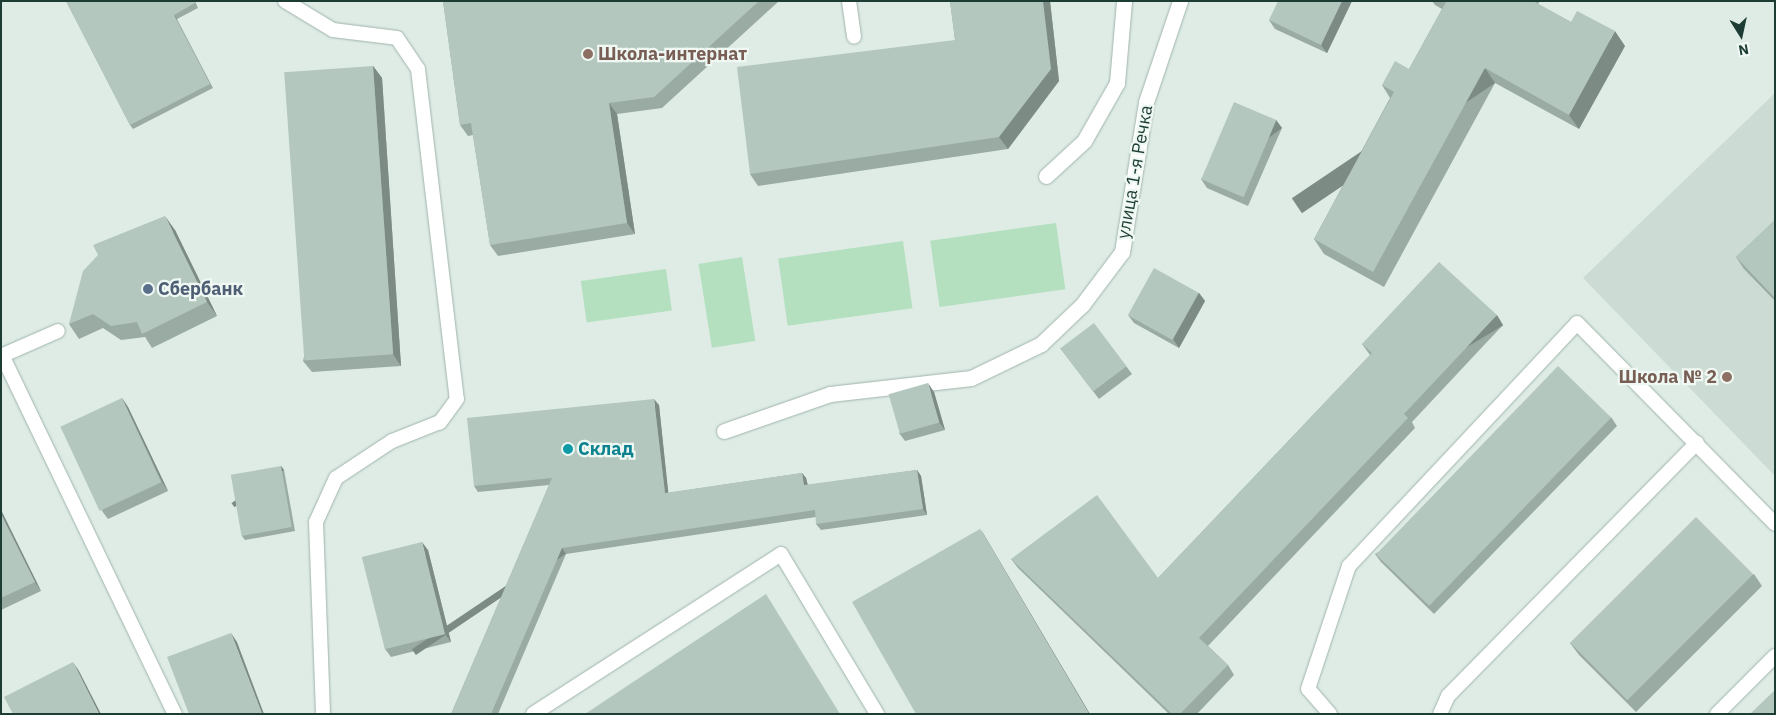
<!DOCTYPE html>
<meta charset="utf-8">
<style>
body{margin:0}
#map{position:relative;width:1776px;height:715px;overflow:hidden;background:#deece5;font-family:"IBM Plex Sans",sans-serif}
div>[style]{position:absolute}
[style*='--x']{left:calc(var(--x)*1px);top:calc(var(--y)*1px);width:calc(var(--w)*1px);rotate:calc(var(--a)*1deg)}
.built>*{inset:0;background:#ccdcd4}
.green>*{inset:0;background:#b4e0bf;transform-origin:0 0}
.roads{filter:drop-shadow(0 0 1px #a0b4ac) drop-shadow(0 0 1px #a0b4ac)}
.service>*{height:14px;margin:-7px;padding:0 7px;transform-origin:7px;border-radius:7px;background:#fff}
.minor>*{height:15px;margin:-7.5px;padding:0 7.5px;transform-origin:7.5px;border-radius:7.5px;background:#fff}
.wall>*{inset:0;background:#9aaba3}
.shaded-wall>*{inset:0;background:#7d8b85;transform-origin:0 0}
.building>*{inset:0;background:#b3c7be;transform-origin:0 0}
.dots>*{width:14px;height:14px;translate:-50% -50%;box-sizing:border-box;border:2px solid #eff8f3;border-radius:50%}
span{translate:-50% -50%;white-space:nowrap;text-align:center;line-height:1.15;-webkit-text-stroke:4.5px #eff8f3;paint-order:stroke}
.education-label{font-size:18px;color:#785e54;font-weight:700}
.left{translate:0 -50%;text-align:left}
.right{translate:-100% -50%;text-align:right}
.street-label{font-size:18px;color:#1d3d34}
.service-label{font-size:18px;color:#4e5e75;font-weight:700}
.culture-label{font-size:18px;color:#0d838f;font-weight:700}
.frame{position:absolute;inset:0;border:2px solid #1d3d34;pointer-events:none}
.north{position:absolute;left:1716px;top:10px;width:50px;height:50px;-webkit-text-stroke:4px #eff8f3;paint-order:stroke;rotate:170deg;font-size:14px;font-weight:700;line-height:20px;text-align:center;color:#1d3d34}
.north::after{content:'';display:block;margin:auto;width:18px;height:22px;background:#1d3d34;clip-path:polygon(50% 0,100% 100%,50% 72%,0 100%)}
</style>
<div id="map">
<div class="built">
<div style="clip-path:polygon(1775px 93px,1775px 476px,1583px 278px)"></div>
</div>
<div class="green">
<div style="left:1056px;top:223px;width:67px;height:127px;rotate:82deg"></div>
<div style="left:903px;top:241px;width:68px;height:126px;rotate:82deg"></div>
<div style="left:742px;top:257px;width:85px;height:44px;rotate:81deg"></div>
<div style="left:666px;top:269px;width:42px;height:86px;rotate:82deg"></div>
</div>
<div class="roads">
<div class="service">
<div style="--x:285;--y:1;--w:56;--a:31.1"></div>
<div style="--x:333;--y:30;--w:64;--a:7.1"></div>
<div style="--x:397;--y:38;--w:37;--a:56"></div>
<div style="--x:418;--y:69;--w:332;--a:83.3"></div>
<div style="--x:457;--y:399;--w:29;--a:126"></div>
<div style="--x:440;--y:422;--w:52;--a:158.4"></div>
<div style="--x:392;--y:441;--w:67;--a:146.5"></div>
<div style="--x:336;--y:478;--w:48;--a:114.4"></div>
<div style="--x:316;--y:522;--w:192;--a:87.9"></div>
<div style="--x:849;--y:1;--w:36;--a:82"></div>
<div style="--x:2;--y:355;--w:399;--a:64.3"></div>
<div style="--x:1;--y:356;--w:62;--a:-23.7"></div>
<div style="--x:533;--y:714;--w:295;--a:-32.8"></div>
<div style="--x:781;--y:554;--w:187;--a:59"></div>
<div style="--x:1330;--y:714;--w:33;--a:-131"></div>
<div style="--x:1308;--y:689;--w:130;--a:-71.6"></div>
<div style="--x:1349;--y:566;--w:333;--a:-46.8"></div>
<div style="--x:1577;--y:323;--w:282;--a:45.4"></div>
<div style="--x:1440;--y:714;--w:20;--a:-66"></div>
<div style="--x:1448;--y:696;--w:355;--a:-45.5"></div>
<div style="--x:1717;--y:714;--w:82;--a:-45"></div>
</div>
<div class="minor">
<div style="--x:1046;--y:176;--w:52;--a:-42.6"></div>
<div style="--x:1084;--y:141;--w:67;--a:-60.4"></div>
<div style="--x:1117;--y:83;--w:82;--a:-85.1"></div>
<div style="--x:724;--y:431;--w:112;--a:-19.2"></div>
<div style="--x:830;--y:394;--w:142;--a:-6.5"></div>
<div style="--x:971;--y:378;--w:78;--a:-25.9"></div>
<div style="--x:1041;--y:344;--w:57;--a:-43.6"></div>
<div style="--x:1082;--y:305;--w:66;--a:-53"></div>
<div style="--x:1122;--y:252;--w:152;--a:-80.9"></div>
<div style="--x:1146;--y:102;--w:107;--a:-71.4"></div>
</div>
</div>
<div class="wall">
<div style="clip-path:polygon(66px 1px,195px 1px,198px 8px,177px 19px,213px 88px,133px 129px,130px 125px)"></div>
<div style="clip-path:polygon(443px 1px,779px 1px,662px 108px,617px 114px,635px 234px,498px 256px,490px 245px,473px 135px,468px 136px,460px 125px)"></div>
<div style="clip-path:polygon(950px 1px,1050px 1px,1059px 81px,1008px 149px,758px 186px,750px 174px,955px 40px)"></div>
<div style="clip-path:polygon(1352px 1px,1327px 53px,1275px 29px,1269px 20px)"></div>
<div style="clip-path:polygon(1432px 1px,1540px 1px,1538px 4px,1571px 22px,1625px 46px,1579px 129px,1495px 83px,1384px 287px,1324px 254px,1314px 239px,1390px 98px,1382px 85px,1409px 69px,1442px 9px,1435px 5px)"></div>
<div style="clip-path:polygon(373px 66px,382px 78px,401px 366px,312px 372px,303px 361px)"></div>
<div style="clip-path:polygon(1276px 120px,1282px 128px,1248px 206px,1207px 188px,1201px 179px)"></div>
<div style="clip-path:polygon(1775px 220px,1775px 301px,1744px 269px,1736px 257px)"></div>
<div style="clip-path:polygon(175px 230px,217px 316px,152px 348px,145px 337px,121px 340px,103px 328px,79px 339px,69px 324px)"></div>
<div style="clip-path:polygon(1199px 293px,1205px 301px,1179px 348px,1134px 323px,1128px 315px)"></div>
<div style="clip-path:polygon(1503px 325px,1412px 422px,1415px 428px,1208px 646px,1228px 665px,1234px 675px,1197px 714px,1169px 714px,1018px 568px,1011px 559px,1158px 578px,1370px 355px,1362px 344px)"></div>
<div style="clip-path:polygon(1060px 348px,1126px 366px,1132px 374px,1099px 399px)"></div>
<div style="clip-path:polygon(934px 392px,945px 430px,905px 441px,899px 433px)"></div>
<div style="clip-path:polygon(122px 398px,128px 407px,168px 491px,108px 519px,102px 511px)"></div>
<div style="clip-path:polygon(659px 405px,668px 493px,802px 473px,806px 478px,808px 485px,917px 470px,921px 476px,927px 515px,821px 530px,816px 524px,816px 517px,566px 554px,498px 714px,451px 714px,549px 485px,478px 492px,474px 486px)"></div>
<div style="clip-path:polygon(1611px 417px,1617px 426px,1434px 614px,1381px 562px,1375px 554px)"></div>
<div style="clip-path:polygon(281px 466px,284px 470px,295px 531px,245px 540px,242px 536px)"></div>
<div style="clip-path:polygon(1px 510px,41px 591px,1px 610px)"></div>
<div style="clip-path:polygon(428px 550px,451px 642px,391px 657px,385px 649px)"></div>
<div style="clip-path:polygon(1754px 574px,1762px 586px,1636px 712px,1579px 655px,1570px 643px)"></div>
</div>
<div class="shaded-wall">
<div style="clip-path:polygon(1043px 1px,1050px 1px,1059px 81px,1008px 149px,999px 137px)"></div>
<div style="clip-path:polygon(1342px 1px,1352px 1px,1327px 53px,1321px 45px)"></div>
<div style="left:174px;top:15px;width:5px;height:78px;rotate:53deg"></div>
<div style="clip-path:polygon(1615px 31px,1625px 46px,1579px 129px,1569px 115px)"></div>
<div style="clip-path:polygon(373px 66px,382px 78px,401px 366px,393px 354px)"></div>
<div style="left:1485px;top:68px;width:18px;height:233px;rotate:56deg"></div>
<div style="clip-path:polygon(609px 103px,617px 114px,635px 234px,627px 223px)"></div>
<div style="left:1276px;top:120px;width:10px;height:85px;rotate:53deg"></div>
<div style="clip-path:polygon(165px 216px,175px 230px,217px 316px,207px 302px)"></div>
<div style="clip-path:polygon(1199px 293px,1205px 301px,1179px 348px,1173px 339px)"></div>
<div style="left:1497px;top:315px;width:12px;height:136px;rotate:59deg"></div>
<div style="clip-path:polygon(928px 383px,934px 392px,945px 430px,939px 422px)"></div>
<div style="clip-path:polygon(122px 398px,128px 407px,168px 491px,162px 482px)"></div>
<div style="clip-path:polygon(654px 399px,659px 405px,669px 499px,665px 493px)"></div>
<div style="left:281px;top:466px;width:5px;height:62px;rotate:53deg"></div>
<div style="clip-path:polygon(917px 470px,921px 476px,927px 515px,923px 509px)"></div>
<div style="clip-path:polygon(802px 473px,806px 478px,809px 491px,804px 485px)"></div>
<div style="clip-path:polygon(1px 510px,41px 591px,35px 582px,1px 514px)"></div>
<div style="clip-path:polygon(980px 529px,983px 533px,1090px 714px,1089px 714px)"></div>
<div style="clip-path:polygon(422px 542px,428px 550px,451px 642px,445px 634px)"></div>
<div style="left:562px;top:548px;width:7px;height:181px;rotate:56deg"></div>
<div style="clip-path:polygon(231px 633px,237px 642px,264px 714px,262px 714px)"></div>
<div style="clip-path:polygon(73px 662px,79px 671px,101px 714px,99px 714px)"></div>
</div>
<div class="building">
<div style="clip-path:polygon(66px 1px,194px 1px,195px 3px,174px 15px,210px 84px,130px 125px)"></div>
<div style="clip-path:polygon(443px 1px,759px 1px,654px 97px,609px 103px,627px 223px,490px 245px,471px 123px,460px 125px)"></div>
<div style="clip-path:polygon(950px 1px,1043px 1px,1051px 69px,999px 137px,750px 174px,737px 67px,955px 40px)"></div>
<div style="clip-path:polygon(1278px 1px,1342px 1px,1321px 45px,1269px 20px)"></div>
<div style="clip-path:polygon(1445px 1px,1533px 1px,1571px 22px,1577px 11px,1615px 31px,1569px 115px,1485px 68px,1373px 272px,1314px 239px,1394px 92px,1382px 85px,1395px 61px,1409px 69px,1446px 2px)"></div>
<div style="left:373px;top:66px;width:289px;height:89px;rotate:86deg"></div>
<div style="left:1234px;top:102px;width:46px;height:84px;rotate:23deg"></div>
<div style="clip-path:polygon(165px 216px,207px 302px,142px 334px,137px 322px,111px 326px,93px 314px,69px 324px,83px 271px,98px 255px,93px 245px)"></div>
<div style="clip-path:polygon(1775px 220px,1775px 298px,1736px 257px)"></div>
<div style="clip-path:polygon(1439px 262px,1497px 315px,1404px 414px,1408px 418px,1199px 638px,1228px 665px,1180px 714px,1172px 714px,1011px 559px,1097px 495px,1158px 578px,1372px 353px,1362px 344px)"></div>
<div style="left:1154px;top:268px;width:51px;height:54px;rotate:29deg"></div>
<div style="left:1094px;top:323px;width:54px;height:42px;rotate:53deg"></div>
<div style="left:1558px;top:366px;width:74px;height:262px;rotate:44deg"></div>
<div style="left:928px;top:383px;width:41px;height:41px;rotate:74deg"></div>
<div style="left:122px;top:398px;width:93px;height:68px;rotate:65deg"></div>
<div style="clip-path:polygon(654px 399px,665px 493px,802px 473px,804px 485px,917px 470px,923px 509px,816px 524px,815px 510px,562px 548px,491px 714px,451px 714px,552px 478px,474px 486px,467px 418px)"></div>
<div style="left:281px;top:466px;width:62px;height:51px;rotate:80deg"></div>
<div style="clip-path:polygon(1px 514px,35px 582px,1px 598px)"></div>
<div style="left:1696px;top:517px;width:81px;height:178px;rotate:45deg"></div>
<div style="clip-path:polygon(980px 529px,1089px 714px,916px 714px,852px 602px)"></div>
<div style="left:422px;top:542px;width:95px;height:62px;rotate:76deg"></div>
<div style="clip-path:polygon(766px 594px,840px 714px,585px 714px)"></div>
<div style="clip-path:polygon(231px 633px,262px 714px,189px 714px,167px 657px)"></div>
<div style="clip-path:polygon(73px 662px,99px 714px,13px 714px,4px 697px)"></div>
<div style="clip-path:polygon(1775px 690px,1775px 714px,1750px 714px)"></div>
</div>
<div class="dots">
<div style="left:588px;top:54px;background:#8d6e63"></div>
<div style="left:148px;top:289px;background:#5c6f8a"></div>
<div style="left:1727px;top:377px;background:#8d6e63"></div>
<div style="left:568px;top:449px;background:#0f9aa8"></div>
</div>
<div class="education-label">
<span class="left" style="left:598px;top:54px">Школа-интернат</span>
<span class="right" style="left:1717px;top:377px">Школа № 2</span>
</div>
<div class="street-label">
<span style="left:1135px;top:172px;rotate:-80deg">улица 1-я Речка</span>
</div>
<div class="service-label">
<span class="left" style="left:158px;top:289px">Сбербанк</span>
</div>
<div class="culture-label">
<span class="left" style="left:578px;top:449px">Склад</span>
</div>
<div class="frame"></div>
<div class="north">N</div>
</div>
